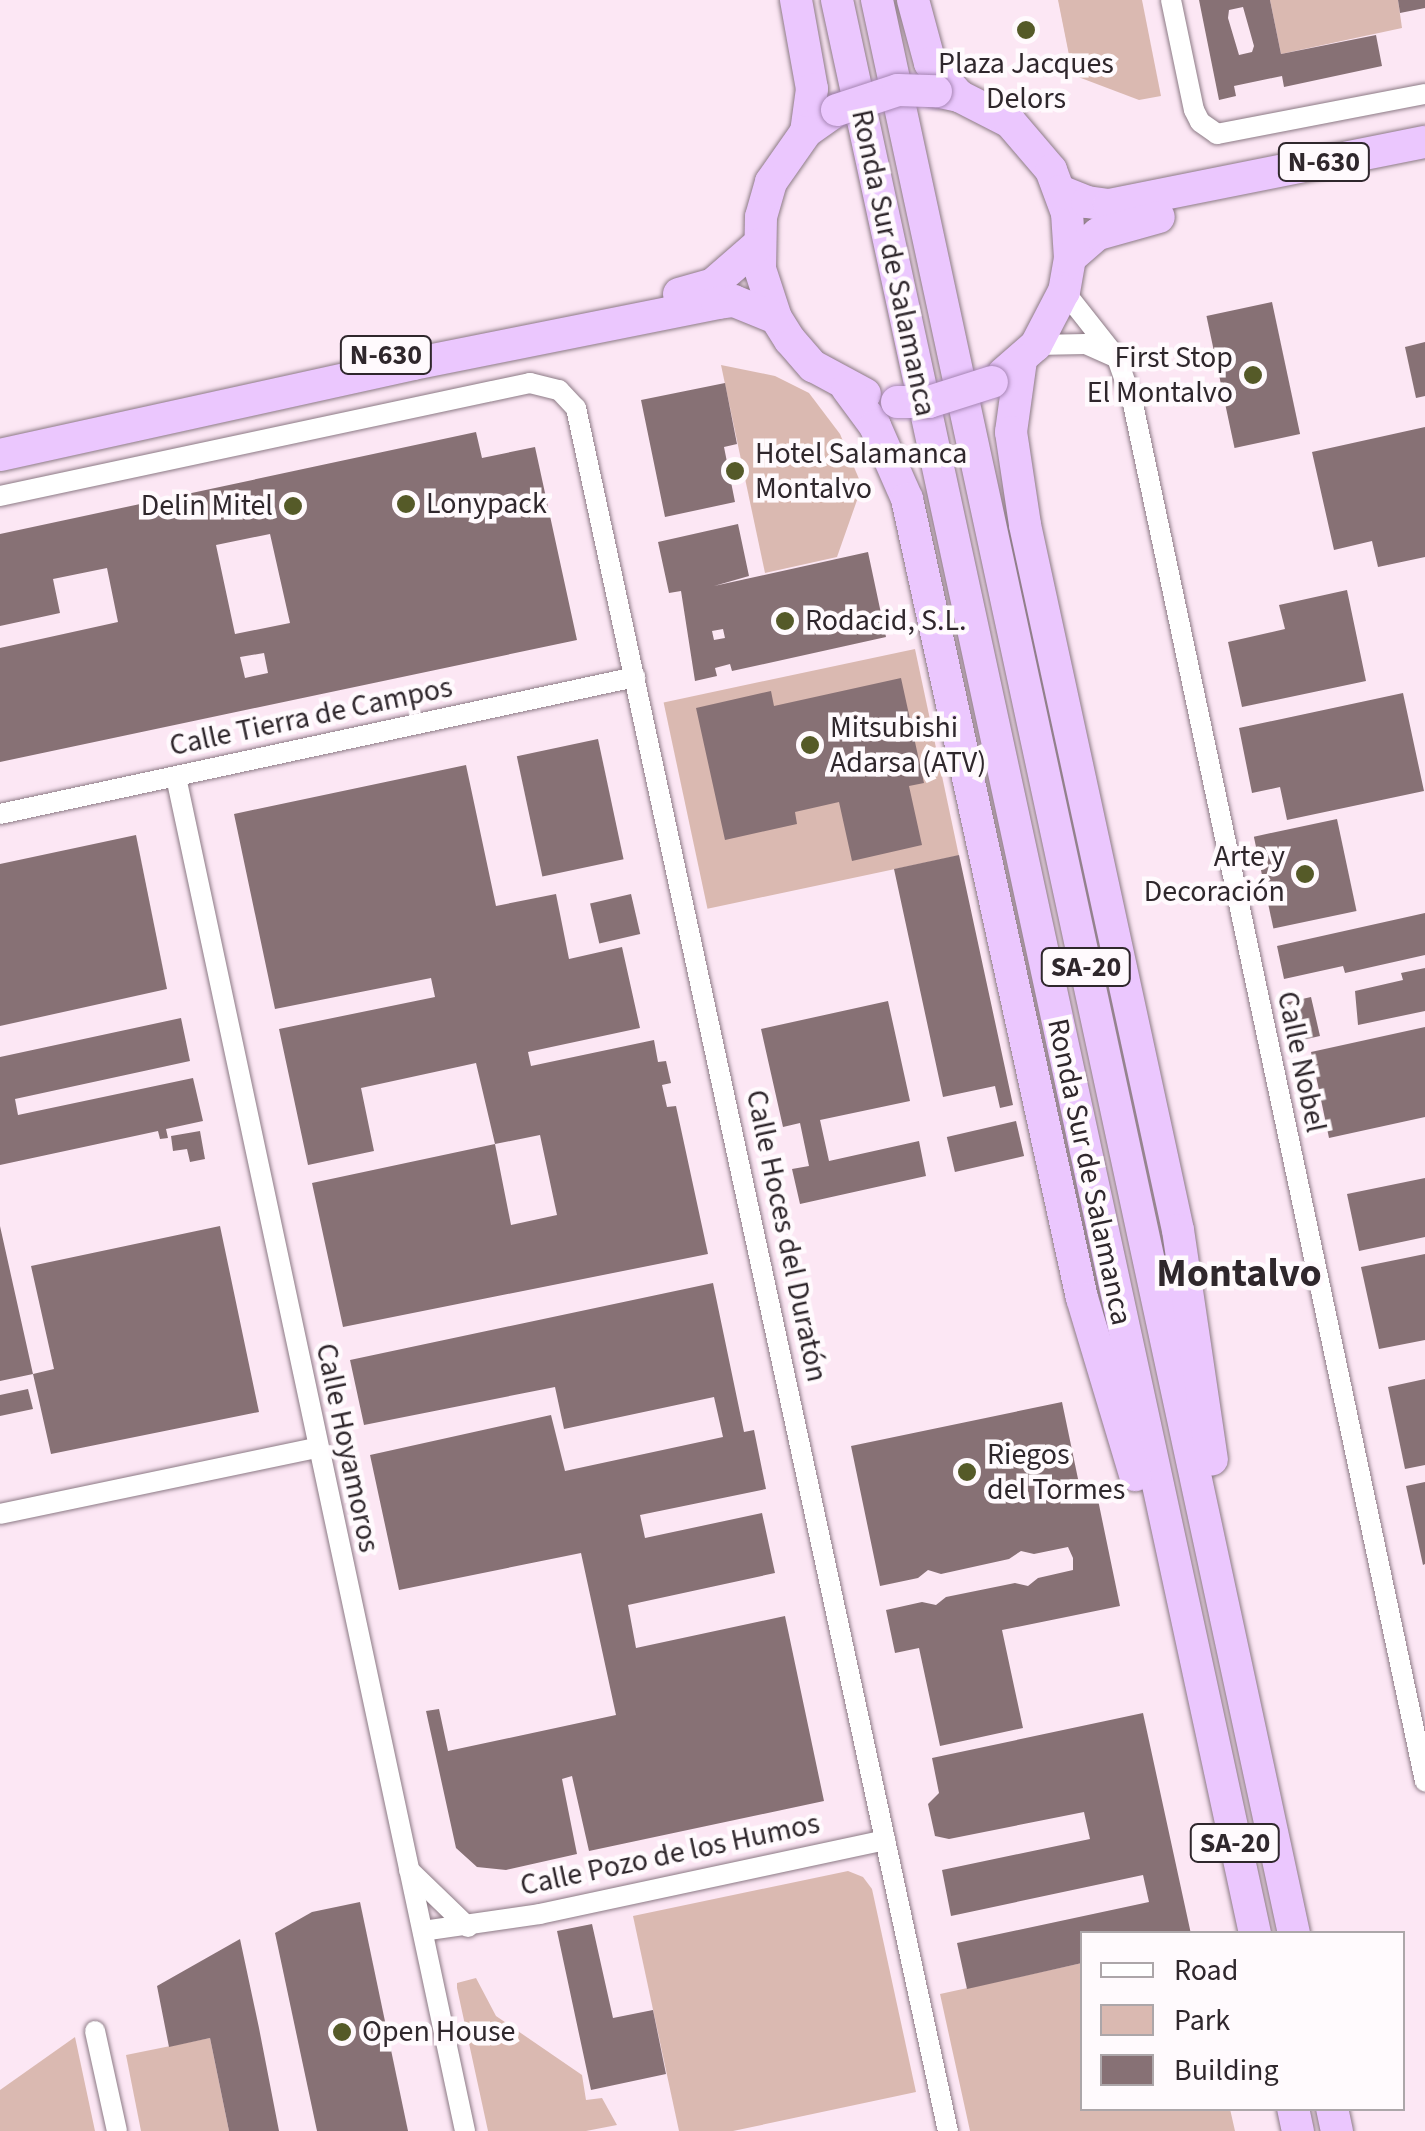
<!DOCTYPE html>
<meta charset="utf-8">
<style>
body{margin:0}
#map{position:relative;width:1425px;height:2131px;overflow:hidden;background:#fce7f4;font-family:"Source Sans 3",sans-serif}
div>[style]{position:absolute}
[style*='--x']{left:calc(var(--x)*1px);top:calc(var(--y)*1px);width:calc(var(--w)*1px);rotate:calc(var(--a)*1deg)}
.green>*{inset:0;background:#dab9b1;transform-origin:0 0}
.building>*{inset:0;background:#877175;transform-origin:0 0}
.roads{filter:drop-shadow(0 0 2px #8c7a85) drop-shadow(0 0 2px #8c7a85)}
.minor>*{height:20px;margin:-10px;padding:0 10px;transform-origin:10px;border-radius:10px;background:#fff}
.trunk>*{height:32px;margin:-16px;padding:0 16px;transform-origin:16px;border-radius:16px;background:#ebc7fe}
.bridges{filter:drop-shadow(0 0 2px #a686b4) drop-shadow(0 0 2px #a686b4)}
.trunk-bridge>*{height:32px;margin:-16px;padding:0 16px;transform-origin:16px;border-radius:16px;background:#ebc7fe}
.dots>*{width:28px;height:28px;translate:-50% -50%;box-sizing:border-box;border:5px solid #fffafd;border-radius:50%}
span{translate:-50% -50%;white-space:nowrap;text-align:center;line-height:1.15;-webkit-text-stroke:9px #fffafd;paint-order:stroke}
.shield-label span{padding:2px 8px;background:#fffafd;border:2px solid;border-radius:8px;-webkit-text-stroke-width:0}
.shield-label{font-size:28px;color:#2f272c;font-weight:700}
.poi-label{font-size:30px;color:#2f272c}
.right{translate:-100% -50%;text-align:right}
.left{translate:0 -50%;text-align:left}
.street-label{font-size:30px;color:#2f272c}
.district-label{font-size:40px;color:#2f272c;font-weight:700}
.legend{position:absolute;left:1080px;top:1931px;width:325px;height:180px;box-sizing:border-box;background:#fffafd;border:2px solid #aca6a9;margin:0;padding:12px 18px;list-style:none;font-size:30px;color:#2f272c}
.legend li{display:flex;align-items:center;gap:20px;height:50px}
.legend b{width:50px;border:2px solid #aca6a9}
</style>
<div id="map">
<div class="green">
<div style="clip-path:polygon(1058px 0,1142px 0,1161px 96px,1139px 100px,1073px 75px)"></div>
<div style="clip-path:polygon(1270px 0,1398px 0,1402px 28px,1281px 54px)"></div>
<div style="clip-path:polygon(721px 365px,775px 376px,809px 393px,840px 434px,862px 486px,837px 557px,765px 573px)"></div>
<div style="left:915px;top:649px;width:211px;height:257px;rotate:78deg"></div>
<div style="clip-path:polygon(848px 1871px,863px 1877px,872px 1889px,916px 2092px,733px 2131px,679px 2131px,633px 1916px)"></div>
<div style="clip-path:polygon(1082px 1963px,1082px 2108px,1230px 2109px,1235px 2131px,970px 2131px,940px 1994px)"></div>
<div style="clip-path:polygon(476px 1978px,496px 2016px,582px 2075px,586px 2100px,602px 2098px,617px 2125px,586px 2131px,488px 2131px,457px 1988px,457px 1983px)"></div>
<div style="clip-path:polygon(75px 2037px,95px 2131px,0 2131px,0 2090px)"></div>
<div style="clip-path:polygon(210px 2038px,229px 2131px,141px 2131px,126px 2055px)"></div>
</div>
<div class="building">
<div style="clip-path:polygon(evenodd,1199px 0,1270px 0,1281px 54px,1376px 35px,1382px 66px,1284px 87px,1282px 76px,1234px 86px,1236px 96px,1219px 100px,1199px 0,1243px 7px,1254px 46px,1252px 52px,1239px 55px,1228px 18px,1229px 10px,1243px 7px)"></div>
<div style="clip-path:polygon(1398px 0,1425px 0,1425px 8px,1400px 13px)"></div>
<div style="left:1272px;top:302px;width:135px;height:67px;rotate:78deg"></div>
<div style="clip-path:polygon(1425px 342px,1425px 396px,1416px 398px,1405px 347px)"></div>
<div style="clip-path:polygon(725px 383px,737px 444px,724px 447px,735px 502px,665px 517px,641px 400px)"></div>
<div style="clip-path:polygon(1425px 427px,1425px 557px,1378px 567px,1372px 541px,1334px 550px,1312px 452px)"></div>
<div style="clip-path:polygon(evenodd,476px 432px,482px 458px,535px 447px,577px 640px,0 762px,0 648px,118px 622px,107px 568px,53px 579px,60px 613px,0 626px,0 534px,476px 432px,270px 534px,290px 623px,235px 634px,216px 545px,270px 534px,476px 432px,264px 653px,268px 673px,245px 678px,240px 657px,264px 653px)"></div>
<div style="clip-path:polygon(evenodd,738px 524px,749px 576px,714px 586px,868px 552px,886px 637px,732px 671px,730px 664px,715px 668px,717px 676px,695px 681px,681px 591px,669px 593px,658px 542px,738px 524px,723px 629px,725px 638px,714px 640px,712px 631px,723px 629px)"></div>
<div style="clip-path:polygon(1347px 590px,1366px 681px,1242px 707px,1228px 642px,1285px 629px,1279px 605px)"></div>
<div style="clip-path:polygon(901px 678px,924px 783px,909px 786px,922px 845px,852px 861px,839px 802px,795px 812px,797px 824px,725px 840px,696px 708px,771px 691px,774px 706px)"></div>
<div style="clip-path:polygon(1403px 693px,1424px 791px,1287px 820px,1280px 787px,1252px 793px,1239px 728px)"></div>
<div style="left:598px;top:739px;width:123px;height:83px;rotate:78deg"></div>
<div style="clip-path:polygon(466px 765px,496px 906px,556px 894px,569px 959px,622px 947px,640px 1028px,528px 1052px,531px 1066px,654px 1040px,658px 1062px,666px 1061px,671px 1083px,662px 1085px,667px 1107px,676px 1106px,708px 1254px,343px 1327px,312px 1183px,495px 1144px,511px 1225px,557px 1215px,540px 1135px,495px 1144px,476px 1063px,361px 1088px,374px 1151px,308px 1165px,279px 1029px,435px 997px,431px 978px,275px 1009px,234px 814px)"></div>
<div style="left:1337px;top:819px;width:94px;height:85px;rotate:78deg"></div>
<div style="clip-path:polygon(136px 835px,167px 989px,0 1026px,0 864px)"></div>
<div style="clip-path:polygon(959px 855px,1013px 1105px,1000px 1108px,995px 1086px,943px 1097px,894px 869px)"></div>
<div style="left:631px;top:894px;width:41px;height:42px;rotate:77deg"></div>
<div style="clip-path:polygon(1425px 913px,1425px 955px,1345px 973px,1343px 966px,1284px 979px,1277px 946px)"></div>
<div style="clip-path:polygon(1425px 968px,1425px 1011px,1358px 1025px,1355px 991px,1403px 980px,1401px 973px)"></div>
<div style="left:1311px;top:997px;width:40px;height:25px;rotate:77deg"></div>
<div style="clip-path:polygon(888px 1001px,910px 1101px,820px 1120px,829px 1161px,919px 1141px,926px 1176px,800px 1204px,792px 1169px,809px 1166px,800px 1123px,783px 1127px,761px 1029px)"></div>
<div style="clip-path:polygon(181px 1018px,190px 1061px,15px 1099px,18px 1115px,193px 1078px,203px 1121px,166px 1129px,168px 1138px,160px 1139px,158px 1131px,0 1165px,0 1057px)"></div>
<div style="clip-path:polygon(1425px 1027px,1425px 1117px,1329px 1138px,1311px 1052px)"></div>
<div style="left:1016px;top:1121px;width:36px;height:71px;rotate:77deg"></div>
<div style="clip-path:polygon(200px 1131px,205px 1159px,190px 1162px,187px 1149px,173px 1151px,171px 1136px)"></div>
<div style="clip-path:polygon(1425px 1178px,1425px 1237px,1359px 1251px,1347px 1194px)"></div>
<div style="clip-path:polygon(0 1226px,33px 1374px,54px 1369px,31px 1266px,220px 1226px,259px 1412px,51px 1454px,33px 1374px,0 1381px)"></div>
<div style="clip-path:polygon(1425px 1254px,1425px 1340px,1379px 1349px,1361px 1267px)"></div>
<div style="clip-path:polygon(713px 1283px,744px 1432px,754px 1430px,766px 1489px,640px 1515px,645px 1538px,762px 1513px,775px 1573px,628px 1605px,636px 1648px,785px 1616px,824px 1801px,589px 1851px,572px 1776px,562px 1779px,577px 1854px,506px 1870px,477px 1867px,456px 1848px,426px 1711px,439px 1709px,448px 1751px,616px 1715px,581px 1553px,399px 1590px,370px 1455px,551px 1415px,565px 1471px,723px 1437px,714px 1397px,564px 1429px,555px 1387px,364px 1425px,350px 1360px)"></div>
<div style="clip-path:polygon(1425px 1379px,1425px 1465px,1405px 1469px,1388px 1387px)"></div>
<div style="clip-path:polygon(28px 1389px,33px 1409px,0 1416px,0 1395px)"></div>
<div style="clip-path:polygon(1062px 1402px,1082px 1498px,1097px 1495px,1120px 1606px,1002px 1630px,1023px 1728px,940px 1746px,919px 1648px,895px 1653px,886px 1610px,922px 1602px,936px 1605px,946px 1597px,1015px 1583px,1028px 1586px,1038px 1578px,1073px 1570px,1073px 1558px,1068px 1547px,1034px 1554px,1021px 1551px,1009px 1559px,941px 1574px,928px 1570px,918px 1578px,880px 1586px,851px 1446px)"></div>
<div style="clip-path:polygon(1425px 1482px,1425px 1564px,1423px 1565px,1406px 1486px)"></div>
<div style="clip-path:polygon(1143px 1713px,1191px 1934px,1082px 1934px,1082px 1963px,967px 1989px,957px 1943px,1149px 1902px,1143px 1875px,951px 1916px,942px 1870px,1090px 1839px,1084px 1812px,949px 1839px,935px 1836px,928px 1804px,939px 1793px,932px 1758px)"></div>
<div style="clip-path:polygon(360px 1902px,408px 2131px,317px 2131px,275px 1933px,312px 1912px)"></div>
<div style="clip-path:polygon(592px 1924px,613px 2018px,653px 2010px,666px 2074px,591px 2090px,557px 1931px)"></div>
<div style="clip-path:polygon(240px 1939px,259px 2028px,279px 2131px,229px 2131px,210px 2038px,169px 2047px,157px 1986px)"></div>
</div>
<div class="roads">
<div class="minor">
<div style="--x:1171;--y:0;--w:112;--a:78.2"></div>
<div style="--x:1194;--y:110;--w:13;--a:63"></div>
<div style="--x:1200;--y:122;--w:21;--a:35"></div>
<div style="--x:1217;--y:134;--w:212;--a:-10.9"></div>
<div style="--x:1064;--y:291;--w:85;--a:51.7"></div>
<div style="--x:1117;--y:358;--w:49;--a:70.8"></div>
<div style="--x:1133;--y:404;--w:1408;--a:78.03"></div>
<div style="--x:1036;--y:345;--w:50;--a:-1.1"></div>
<div style="--x:1086;--y:344;--w:32;--a:24"></div>
<div style="--x:0;--y:496;--w:542;--a:-12.04"></div>
<div style="--x:530;--y:383;--w:30;--a:14"></div>
<div style="--x:559;--y:390;--w:25;--a:47"></div>
<div style="--x:576;--y:408;--w:1763;--a:77.82"></div>
<div style="--x:176;--y:777;--w:1384;--a:77.95"></div>
<div style="--x:0;--y:814;--w:650;--a:-12.17"></div>
<div style="--x:0;--y:1514;--w:323;--a:-11.8"></div>
<div style="--x:409;--y:1870;--w:82;--a:44"></div>
<div style="--x:423;--y:1931;--w:118;--a:-8.3"></div>
<div style="--x:540;--y:1914;--w:353;--a:-12.1"></div>
<div style="--x:95;--y:2031;--w:102;--a:77.6"></div>
</div>
<div class="trunk">
<div style="--x:796;--y:0;--w:90;--a:79.8"></div>
<div style="--x:812;--y:89;--w:43;--a:97.9"></div>
<div style="--x:837;--y:0;--w:1979;--a:77.8"></div>
<div style="--x:877;--y:0;--w:1978;--a:77.83"></div>
<div style="--x:913;--y:0;--w:65;--a:74.9"></div>
<div style="--x:930;--y:63;--w:44;--a:48.7"></div>
<div style="--x:936;--y:91;--w:24;--a:12"></div>
<div style="--x:959;--y:96;--w:57;--a:27"></div>
<div style="--x:1010;--y:122;--w:63;--a:49.5"></div>
<div style="--x:1051;--y:170;--w:46;--a:69.6"></div>
<div style="--x:1067;--y:213;--w:45;--a:86.2"></div>
<div style="--x:1070;--y:258;--w:34;--a:100"></div>
<div style="--x:1064;--y:291;--w:61;--a:117.4"></div>
<div style="--x:1036;--y:345;--w:43;--a:138.8"></div>
<div style="--x:837;--y:110;--w:38;--a:145"></div>
<div style="--x:806;--y:132;--w:61;--a:125"></div>
<div style="--x:771;--y:182;--w:36;--a:106"></div>
<div style="--x:761;--y:217;--w:52;--a:91.1"></div>
<div style="--x:760;--y:269;--w:52;--a:71.9"></div>
<div style="--x:776;--y:318;--w:26;--a:58"></div>
<div style="--x:790;--y:340;--w:35;--a:49"></div>
<div style="--x:813;--y:366;--w:59;--a:28.3"></div>
<div style="--x:1060;--y:191;--w:29;--a:22"></div>
<div style="--x:1087;--y:202;--w:22;--a:8"></div>
<div style="--x:1109;--y:205;--w:322;--a:-11.3"></div>
<div style="--x:1070;--y:258;--w:37;--a:-41"></div>
<div style="--x:1098;--y:234;--w:63;--a:-15.6"></div>
<div style="--x:679;--y:294;--w:35;--a:-16"></div>
<div style="--x:713;--y:284;--w:60;--a:-40.9"></div>
<div style="--x:1021;--y:360;--w:73;--a:97.9"></div>
<div style="--x:1011;--y:432;--w:94;--a:81.4"></div>
<div style="--x:1025;--y:525;--w:721;--a:77.76"></div>
<div style="--x:1178;--y:1230;--w:232;--a:81.6"></div>
<div style="--x:847;--y:388;--w:47;--a:53.6"></div>
<div style="--x:875;--y:426;--w:80;--a:66.3"></div>
<div style="--x:907;--y:499;--w:818;--a:77.65"></div>
<div style="--x:1082;--y:1298;--w:185;--a:73.3"></div>
<div style="--x:0;--y:455;--w:423;--a:-12.4"></div>
<div style="--x:413;--y:364;--w:310;--a:-11.3"></div>
<div style="--x:717;--y:303;--w:17;--a:-7"></div>
<div style="--x:734;--y:301;--w:45;--a:22"></div>
<div style="--x:1293;--y:2108;--w:24;--a:78"></div>
<div style="--x:1332;--y:2108;--w:24;--a:78"></div>
</div>
</div>
<div class="bridges">
<div class="trunk-bridge">
<div style="--x:837;--y:110;--w:64;--a:-18.2"></div>
<div style="--x:898;--y:90;--w:38;--a:2"></div>
<div style="--x:897;--y:402;--w:32;--a:0"></div>
<div style="--x:929;--y:402;--w:66;--a:-17.6"></div>
</div>
</div>
<div class="dots">
<div style="left:1026px;top:30px;background:#555a28"></div>
<div style="left:1253px;top:375px;background:#555a28"></div>
<div style="left:735px;top:471px;background:#555a28"></div>
<div style="left:406px;top:504px;background:#555a28"></div>
<div style="left:293px;top:506px;background:#555a28"></div>
<div style="left:785px;top:621px;background:#555a28"></div>
<div style="left:810px;top:745px;background:#555a28"></div>
<div style="left:1305px;top:874px;background:#555a28"></div>
<div style="left:967px;top:1472px;background:#555a28"></div>
<div style="left:342px;top:2032px;background:#555a28"></div>
</div>
<div class="shield-label">
<span style="left:1324px;top:162px">N-630</span>
<span style="left:386px;top:355px">N-630</span>
<span style="left:1086px;top:967px">SA-20</span>
<span style="left:1235px;top:1843px">SA-20</span>
</div>
<div class="poi-label">
<span style="left:1026px;top:81px">Plaza Jacques<br>Delors</span>
<span class="right" style="left:1233px;top:375px">First Stop<br>El Montalvo</span>
<span class="left" style="left:755px;top:471px">Hotel Salamanca<br>Montalvo</span>
<span class="left" style="left:426px;top:504px">Lonypack</span>
<span class="right" style="left:273px;top:506px">Delin Mitel</span>
<span class="left" style="left:805px;top:621px">Rodacid, S.L.</span>
<span class="left" style="left:830px;top:745px">Mitsubishi<br>Adarsa (ATV)</span>
<span class="right" style="left:1285px;top:874px">Arte y<br>Decoración</span>
<span class="left" style="left:987px;top:1472px">Riegos<br>del Tormes</span>
<span class="left" style="left:362px;top:2032px">Open House</span>
</div>
<div class="street-label">
<span style="left:893px;top:263px;rotate:78deg">Ronda Sur de Salamanca</span>
<span style="left:311px;top:717px;rotate:-12deg">Calle Tierra de Campos</span>
<span style="left:1301px;top:1062px;rotate:78deg">Calle Nobel</span>
<span style="left:1089px;top:1172px;rotate:78deg">Ronda Sur de Salamanca</span>
<span style="left:786px;top:1236px;rotate:78deg">Calle Hoces del Duratón</span>
<span style="left:347px;top:1448px;rotate:78deg">Calle Hoyamoros</span>
<span style="left:670px;top:1855px;rotate:-12deg">Calle Pozo de los Humos</span>
</div>
<div class="district-label">
<span style="left:1239px;top:1274px">Montalvo</span>
</div>
<ul class="legend">
<li><b style="height:12px;background:#fff"></b>Road</li>
<li><b style="height:28px;background:#dab9b1"></b>Park</li>
<li><b style="height:28px;background:#877175"></b>Building</li>
</ul>
</div>
